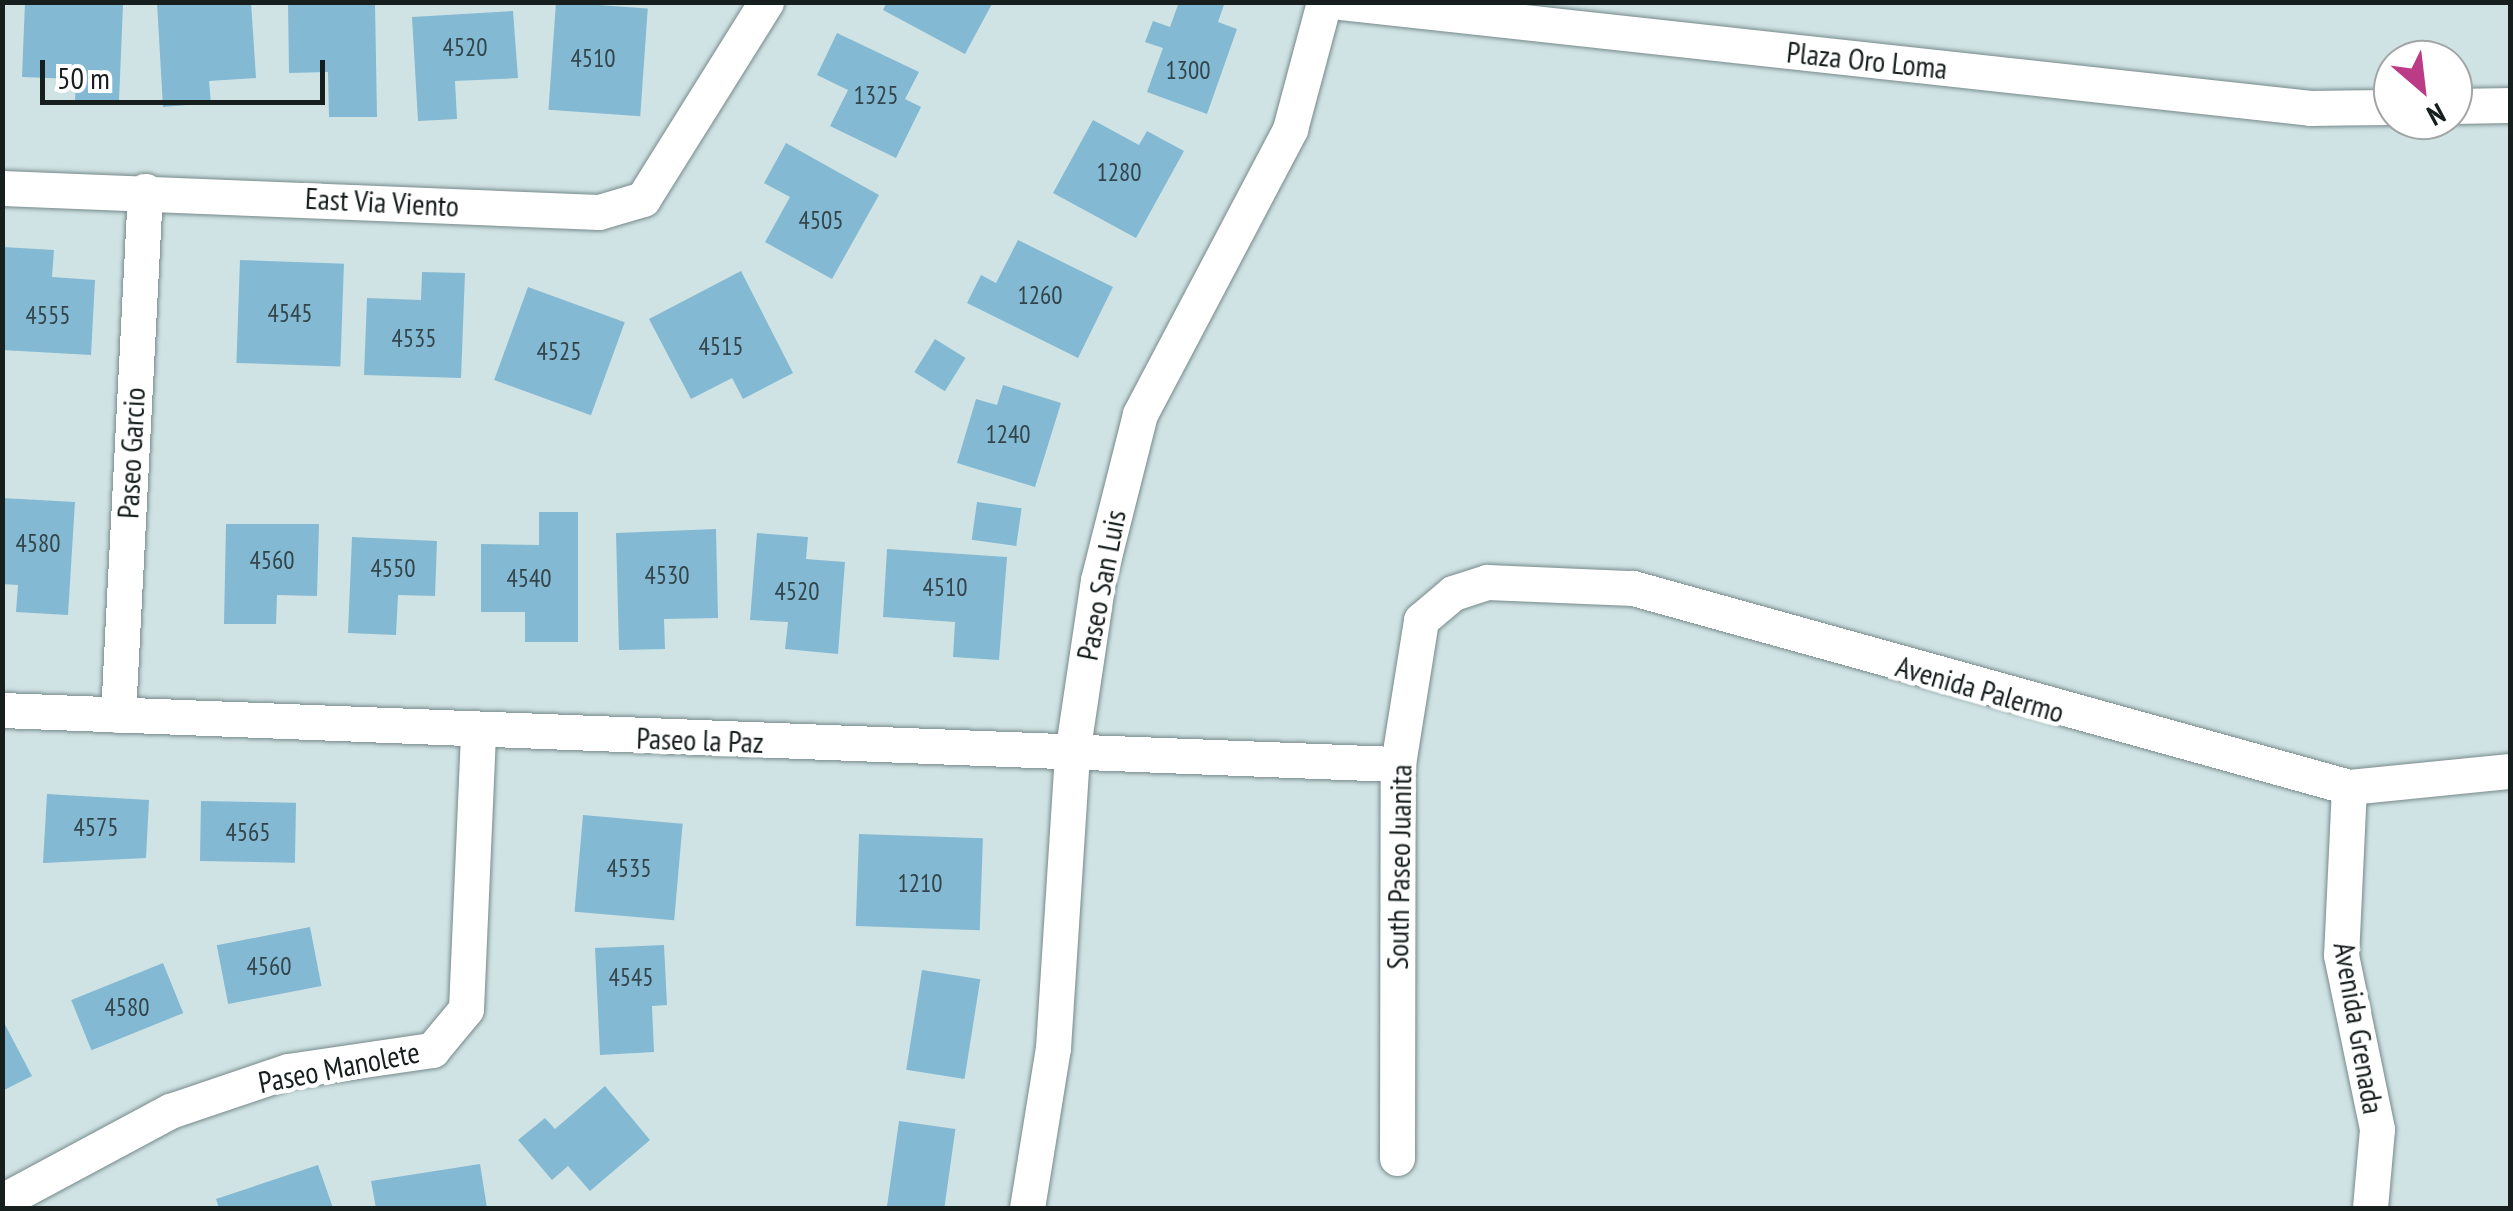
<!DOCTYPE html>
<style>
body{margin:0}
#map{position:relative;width:2513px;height:1211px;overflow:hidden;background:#d0e3e4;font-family:"PT Sans Narrow",sans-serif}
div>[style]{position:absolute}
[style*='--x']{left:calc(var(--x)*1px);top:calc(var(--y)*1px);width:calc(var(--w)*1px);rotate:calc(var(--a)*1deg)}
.building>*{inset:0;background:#84b9d3;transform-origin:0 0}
.roads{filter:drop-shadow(0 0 2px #77898a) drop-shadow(0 0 2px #77898a)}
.minor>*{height:35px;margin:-17.5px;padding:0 17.5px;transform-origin:17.5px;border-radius:17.5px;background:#fff}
span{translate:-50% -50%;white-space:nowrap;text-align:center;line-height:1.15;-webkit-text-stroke:9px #fff;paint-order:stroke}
.number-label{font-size:25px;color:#32454b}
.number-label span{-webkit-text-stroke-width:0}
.street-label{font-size:30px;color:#171e1e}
.frame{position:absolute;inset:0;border:5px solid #171e1e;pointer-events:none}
.north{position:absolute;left:2373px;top:40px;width:100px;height:100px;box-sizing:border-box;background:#fff;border:2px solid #a2a5a5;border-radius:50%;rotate:152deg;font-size:28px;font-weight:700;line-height:40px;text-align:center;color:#171e1e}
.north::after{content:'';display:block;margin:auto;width:35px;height:45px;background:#bb3b87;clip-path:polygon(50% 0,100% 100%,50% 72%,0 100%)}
.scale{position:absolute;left:40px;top:60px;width:285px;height:45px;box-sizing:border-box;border:5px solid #171e1e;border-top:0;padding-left:12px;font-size:30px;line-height:35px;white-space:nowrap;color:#171e1e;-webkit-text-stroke:8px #fff;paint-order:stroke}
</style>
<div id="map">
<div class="building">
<div style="clip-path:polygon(25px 2px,123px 5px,119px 101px,75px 100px,76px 79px,22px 77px)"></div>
<div style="clip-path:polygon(251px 2px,256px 78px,209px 81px,211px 103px,163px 107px,157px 3px)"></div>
<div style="clip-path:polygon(288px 2px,375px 2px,377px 117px,329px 117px,328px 72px,289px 73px)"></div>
<div style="left:556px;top:2px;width:92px;height:108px;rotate:4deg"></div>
<div style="clip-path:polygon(887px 2px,993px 2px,965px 54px,883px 10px)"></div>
<div style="clip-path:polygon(1179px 2px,1225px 2px,1218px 22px,1237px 29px,1207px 114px,1147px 92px,1163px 48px,1145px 42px,1153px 21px,1170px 27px)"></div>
<div style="clip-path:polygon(513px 11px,518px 78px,455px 81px,457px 119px,418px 121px,412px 17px)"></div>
<div style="clip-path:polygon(837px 33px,919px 72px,905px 99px,921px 107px,896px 158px,830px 126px,848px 90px,817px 75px)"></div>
<div style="clip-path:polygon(1093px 120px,1139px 145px,1147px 131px,1184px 151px,1136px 238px,1053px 193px)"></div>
<div style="clip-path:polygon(786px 143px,879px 195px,832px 279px,765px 242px,790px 197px,764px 183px)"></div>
<div style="clip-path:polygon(1018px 240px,1113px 287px,1078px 358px,967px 303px,981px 275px,996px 283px)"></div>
<div style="clip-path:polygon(3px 247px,54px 250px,52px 277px,95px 280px,91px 355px,2px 350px)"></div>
<div style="left:240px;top:260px;width:104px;height:103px;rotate:2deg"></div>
<div style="clip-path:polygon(741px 271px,793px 373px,743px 399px,732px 378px,691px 399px,649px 319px)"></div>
<div style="clip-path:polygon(422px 272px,465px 273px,461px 378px,364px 375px,367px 298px,421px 300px)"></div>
<div style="left:528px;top:287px;width:103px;height:99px;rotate:20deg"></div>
<div style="left:935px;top:339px;width:36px;height:39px;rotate:32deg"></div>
<div style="clip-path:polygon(1003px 385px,1061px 403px,1035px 487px,957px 463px,976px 399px,997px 405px)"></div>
<div style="clip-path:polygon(2px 498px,75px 502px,68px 615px,16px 612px,18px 585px,2px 584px)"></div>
<div style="left:977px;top:502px;width:45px;height:38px;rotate:8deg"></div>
<div style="clip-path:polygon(539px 512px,578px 512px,578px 642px,525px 642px,525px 612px,481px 612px,481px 544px,539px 545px)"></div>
<div style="clip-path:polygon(226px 524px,319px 524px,317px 596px,277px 595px,276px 624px,224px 624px)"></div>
<div style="clip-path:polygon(716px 529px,718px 618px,664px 619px,665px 649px,619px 650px,616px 533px)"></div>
<div style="clip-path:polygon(757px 533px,808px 537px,806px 559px,845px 562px,838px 654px,785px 649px,788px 622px,750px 620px)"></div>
<div style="clip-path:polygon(352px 537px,437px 541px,435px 596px,398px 595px,396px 635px,348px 633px)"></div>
<div style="clip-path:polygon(887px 549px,1007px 557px,999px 660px,953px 657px,955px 622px,883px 617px)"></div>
<div style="clip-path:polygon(47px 794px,149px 800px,146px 858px,43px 863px)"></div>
<div style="left:201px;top:801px;width:95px;height:60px;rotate:1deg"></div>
<div style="left:583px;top:815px;width:100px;height:97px;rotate:5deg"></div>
<div style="left:859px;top:834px;width:124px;height:92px;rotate:2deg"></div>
<div style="left:310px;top:927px;width:60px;height:95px;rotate:79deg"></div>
<div style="clip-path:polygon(664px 945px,667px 1005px,652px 1006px,654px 1052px,600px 1055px,595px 948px)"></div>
<div style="left:163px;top:963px;width:54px;height:99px;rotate:68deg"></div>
<div style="left:922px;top:970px;width:59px;height:101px;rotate:9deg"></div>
<div style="clip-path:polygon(2px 1019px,32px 1076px,2px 1091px)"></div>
<div style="clip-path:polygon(605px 1086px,650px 1140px,590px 1191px,568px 1166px,552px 1180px,518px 1140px,545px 1118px,555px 1129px)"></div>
<div style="left:899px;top:1121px;width:57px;height:88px;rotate:8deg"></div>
<div style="clip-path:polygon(480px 1164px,487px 1208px,376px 1208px,371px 1181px)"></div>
<div style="clip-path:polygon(318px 1165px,333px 1208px,219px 1208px,216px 1199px)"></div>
</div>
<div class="roads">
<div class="minor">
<div style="--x:1341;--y:2;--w:975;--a:6.24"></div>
<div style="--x:2310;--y:108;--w:83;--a:-0.7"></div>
<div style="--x:2453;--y:106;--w:57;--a:-1"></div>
<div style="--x:2;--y:188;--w:597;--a:2.3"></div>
<div style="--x:599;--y:212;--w:46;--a:-16.5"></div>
<div style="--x:643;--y:199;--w:232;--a:-58"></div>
<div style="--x:2;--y:710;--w:1397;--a:2.22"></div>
<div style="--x:118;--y:715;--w:525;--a:-87.05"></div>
<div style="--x:2349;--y:787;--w:168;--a:92.7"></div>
<div style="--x:2341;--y:955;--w:178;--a:78.3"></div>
<div style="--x:2377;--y:1129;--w:79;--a:95.1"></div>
<div style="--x:1397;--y:1158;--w:394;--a:-89.9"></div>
<div style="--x:1398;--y:764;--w:146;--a:-80.9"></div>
<div style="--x:1421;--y:620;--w:42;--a:-40.2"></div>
<div style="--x:1453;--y:593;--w:36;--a:-18"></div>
<div style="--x:1487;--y:582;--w:146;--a:2.4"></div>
<div style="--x:1633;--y:588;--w:743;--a:15.53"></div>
<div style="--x:2349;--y:787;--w:162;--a:-5.7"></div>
<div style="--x:2;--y:1201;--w:191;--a:-28.2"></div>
<div style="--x:170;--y:1111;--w:125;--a:-18.7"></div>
<div style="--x:288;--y:1071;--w:146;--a:-8.3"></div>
<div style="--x:432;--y:1050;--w:53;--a:-50.3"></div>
<div style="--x:466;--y:1009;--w:278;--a:-87.5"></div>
<div style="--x:1027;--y:1208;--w:162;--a:-80.8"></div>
<div style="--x:1053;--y:1048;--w:295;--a:-86.3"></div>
<div style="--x:1072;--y:754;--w:176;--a:-81.5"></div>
<div style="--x:1098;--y:580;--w:171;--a:-75.8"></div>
<div style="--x:1140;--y:414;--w:322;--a:-62.2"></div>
<div style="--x:1290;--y:129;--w:131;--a:-75"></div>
</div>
</div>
<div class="number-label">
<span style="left:465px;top:47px">4520</span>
<span style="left:593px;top:58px">4510</span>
<span style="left:1188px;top:70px">1300</span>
<span style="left:876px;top:95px">1325</span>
<span style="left:1119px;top:172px">1280</span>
<span style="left:821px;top:220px">4505</span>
<span style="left:1040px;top:295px">1260</span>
<span style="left:290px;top:313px">4545</span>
<span style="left:48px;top:315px">4555</span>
<span style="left:414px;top:338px">4535</span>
<span style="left:721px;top:346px">4515</span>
<span style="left:559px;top:351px">4525</span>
<span style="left:1008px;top:434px">1240</span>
<span style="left:38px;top:543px">4580</span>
<span style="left:272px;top:560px">4560</span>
<span style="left:393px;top:568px">4550</span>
<span style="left:667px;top:575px">4530</span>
<span style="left:529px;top:578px">4540</span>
<span style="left:945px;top:587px">4510</span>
<span style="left:797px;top:591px">4520</span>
<span style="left:96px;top:827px">4575</span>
<span style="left:248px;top:832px">4565</span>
<span style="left:629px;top:868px">4535</span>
<span style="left:920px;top:883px">1210</span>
<span style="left:269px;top:966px">4560</span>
<span style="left:631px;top:977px">4545</span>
<span style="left:127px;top:1007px">4580</span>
</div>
<div class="street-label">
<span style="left:1867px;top:60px;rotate:6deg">Plaza Oro Loma</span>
<span style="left:382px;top:202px;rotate:3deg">East Via Viento</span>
<span style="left:131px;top:453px;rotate:-87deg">Paseo Garcio</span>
<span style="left:1101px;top:585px;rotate:-79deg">Paseo San Luis</span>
<span style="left:1980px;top:689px;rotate:16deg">Avenida Palermo</span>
<span style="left:700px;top:740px;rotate:2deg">Paseo la Paz</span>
<span style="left:1399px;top:867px;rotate:-89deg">South Paseo Juanita</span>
<span style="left:2359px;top:1028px;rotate:80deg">Avenida Grenada</span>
<span style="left:339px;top:1067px;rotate:-11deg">Paseo Manolete</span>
</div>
<div class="frame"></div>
<div class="north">N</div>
<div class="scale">50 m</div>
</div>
